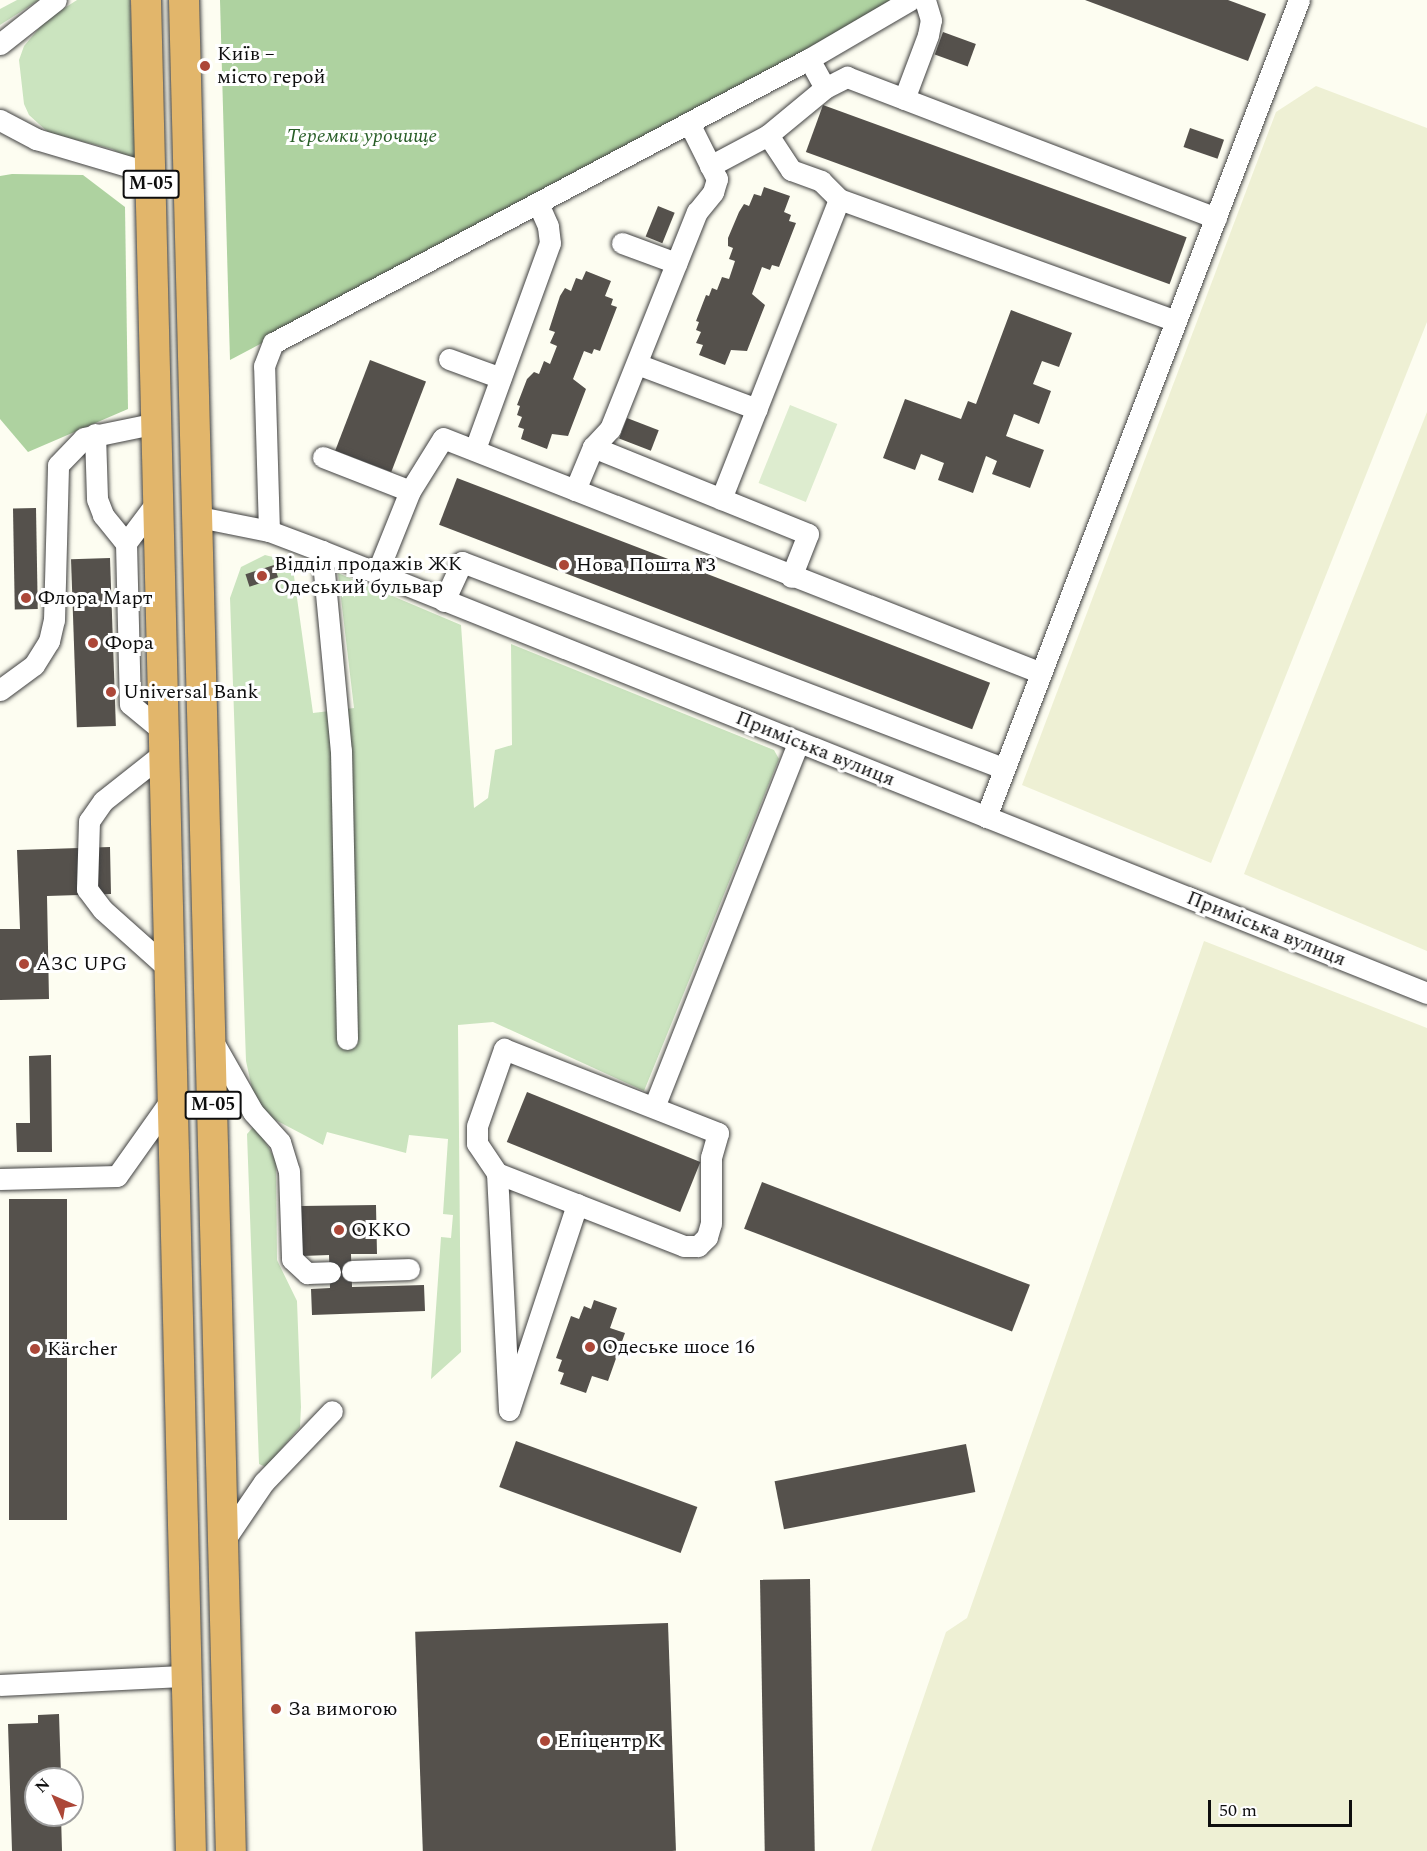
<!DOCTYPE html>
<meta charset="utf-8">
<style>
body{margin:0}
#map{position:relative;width:1427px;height:1851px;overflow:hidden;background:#fdfdf1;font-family:Spectral,serif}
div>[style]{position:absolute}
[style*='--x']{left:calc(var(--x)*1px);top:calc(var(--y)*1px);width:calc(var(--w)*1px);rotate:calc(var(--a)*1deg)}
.farmland>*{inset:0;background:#eef0d4}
.green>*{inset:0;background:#cbe4bf}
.forest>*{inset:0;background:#aed2a0}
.pitch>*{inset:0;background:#ddeccf;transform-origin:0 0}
.building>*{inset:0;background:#55514c;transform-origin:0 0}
.roads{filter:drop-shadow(0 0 2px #414141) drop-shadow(0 0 2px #414141)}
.minor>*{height:21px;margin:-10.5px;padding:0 10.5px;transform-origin:10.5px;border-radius:10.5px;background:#fff}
.highway>*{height:30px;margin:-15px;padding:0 15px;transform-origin:15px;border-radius:15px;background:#e2b66b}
.dots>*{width:16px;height:16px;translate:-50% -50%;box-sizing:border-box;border:3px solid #fff;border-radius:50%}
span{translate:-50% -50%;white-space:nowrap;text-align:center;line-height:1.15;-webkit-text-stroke:6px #fff;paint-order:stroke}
.shield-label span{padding:2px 4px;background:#fff;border:2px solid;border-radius:4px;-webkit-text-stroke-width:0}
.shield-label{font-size:18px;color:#0e0e0e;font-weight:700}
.poi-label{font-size:20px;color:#0e0e0e}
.left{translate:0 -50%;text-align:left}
.park-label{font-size:20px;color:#285e27;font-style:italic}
.street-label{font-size:20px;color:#0e0e0e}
.north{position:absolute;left:24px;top:1767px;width:60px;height:60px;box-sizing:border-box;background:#fff;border:2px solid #9f9f9f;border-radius:50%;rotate:315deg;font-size:16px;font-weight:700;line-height:24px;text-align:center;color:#0e0e0e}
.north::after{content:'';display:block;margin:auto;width:21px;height:27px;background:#ac4738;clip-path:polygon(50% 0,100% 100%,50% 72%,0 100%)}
.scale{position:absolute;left:1208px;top:1800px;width:144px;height:27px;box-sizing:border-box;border:3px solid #0e0e0e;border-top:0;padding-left:8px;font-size:18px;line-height:21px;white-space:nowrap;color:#0e0e0e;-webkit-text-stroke:4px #fff;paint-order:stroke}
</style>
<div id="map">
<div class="farmland">
<div style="clip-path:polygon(1316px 86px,1427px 128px,1427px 322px,1211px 863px,1022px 785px,1276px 112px)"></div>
<div style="clip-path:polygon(1427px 412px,1427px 951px,1244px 874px)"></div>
<div style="clip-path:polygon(1204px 941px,1427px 1028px,1427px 1851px,871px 1851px,946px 1632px,967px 1618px)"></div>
</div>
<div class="green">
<div style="clip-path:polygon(17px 0,39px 0,0 25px,0 9px)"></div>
<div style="clip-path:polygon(77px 0,130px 0,136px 162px,112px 149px,49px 133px,29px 115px,24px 104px,19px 60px,24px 46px,46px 20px)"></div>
<div style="clip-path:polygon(265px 555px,292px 562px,313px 713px,354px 708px,338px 573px,461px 625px,474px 808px,488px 798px,495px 750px,512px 745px,511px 644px,774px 750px,779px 759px,644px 1091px,493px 1022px,458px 1025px,461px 1352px,431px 1379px,441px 1237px,451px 1238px,453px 1215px,443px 1214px,448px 1139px,409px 1135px,406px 1153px,327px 1132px,323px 1145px,266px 1115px,253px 1093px,246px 1061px,230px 598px,241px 567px)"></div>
<div style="clip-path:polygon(255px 1125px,276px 1160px,277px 1260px,297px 1301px,301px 1407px,300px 1427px,266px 1467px,259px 1464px,247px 1134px)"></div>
</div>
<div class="forest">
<div style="clip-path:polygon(220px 0,900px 0,854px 30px,230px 360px)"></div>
<div style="clip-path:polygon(12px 174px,83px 175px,125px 207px,128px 409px,28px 452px,0 419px,0 176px)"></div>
</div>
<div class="pitch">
<div style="left:790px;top:405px;width:51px;height:84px;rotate:22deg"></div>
</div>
<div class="building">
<div style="clip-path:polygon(1085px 0,1228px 0,1266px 14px,1248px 61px)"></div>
<div style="left:943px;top:32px;width:35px;height:24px;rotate:20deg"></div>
<div style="left:823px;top:105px;width:387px;height:50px;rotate:20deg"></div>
<div style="left:1190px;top:128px;width:36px;height:20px;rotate:19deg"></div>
<div style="clip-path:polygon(764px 187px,790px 196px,784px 212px,791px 215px,789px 221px,796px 223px,779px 267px,772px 265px,770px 270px,762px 267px,752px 294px,765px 305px,747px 351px,731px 350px,725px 365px,699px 355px,703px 345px,696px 343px,701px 332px,696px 330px,699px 322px,696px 321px,706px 295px,709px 296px,712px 288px,717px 290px,722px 277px,729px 279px,735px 261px,729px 259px,733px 248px,728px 246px,728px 238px,739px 212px,744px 204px,749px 206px,754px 194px,761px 196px)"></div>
<div style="left:658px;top:206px;width:18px;height:33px;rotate:22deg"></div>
<div style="clip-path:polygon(586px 271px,611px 281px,605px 296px,613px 299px,611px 305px,617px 307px,600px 351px,594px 349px,592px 354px,584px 351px,573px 379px,586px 389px,568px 436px,552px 434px,547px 449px,521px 439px,524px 429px,518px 427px,522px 417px,517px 415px,520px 406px,517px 405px,527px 379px,534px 372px,539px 374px,544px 361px,550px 364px,557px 346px,550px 343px,555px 332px,549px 330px,560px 296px,565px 288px,571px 291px,576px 278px,582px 280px)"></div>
<div style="clip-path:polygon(1011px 310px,1072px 333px,1059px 367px,1042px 361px,1033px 384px,1051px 391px,1039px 424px,1014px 414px,1006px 436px,1044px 450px,1030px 488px,992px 474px,997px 461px,986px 456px,973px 493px,938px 480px,944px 463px,921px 454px,915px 470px,883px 458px,905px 399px,961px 419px,968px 401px,976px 404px)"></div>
<div style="left:370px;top:360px;width:60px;height:97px;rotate:21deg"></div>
<div style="left:627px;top:418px;width:34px;height:22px;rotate:21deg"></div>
<div style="left:457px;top:478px;width:571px;height:50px;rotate:21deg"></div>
<div style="left:36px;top:508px;width:101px;height:23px;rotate:89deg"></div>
<div style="left:110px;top:558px;width:168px;height:39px;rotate:88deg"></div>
<div style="left:274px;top:565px;width:13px;height:30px;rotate:72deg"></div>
<div style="clip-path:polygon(110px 847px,111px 894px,47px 896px,49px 999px,0 1000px,0 929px,20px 929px,17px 850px)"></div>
<div style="clip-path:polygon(51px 1055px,52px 1152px,17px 1152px,16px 1123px,30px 1123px,29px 1056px)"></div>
<div style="left:527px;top:1092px;width:187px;height:54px;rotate:22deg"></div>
<div style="left:762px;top:1182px;width:287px;height:50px;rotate:21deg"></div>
<div style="left:9px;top:1199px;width:58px;height:321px"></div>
<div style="clip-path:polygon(376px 1205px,377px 1254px,351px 1254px,352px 1287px,424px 1285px,425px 1311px,312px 1315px,311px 1289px,330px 1288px,329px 1255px,302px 1256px,301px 1206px)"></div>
<div style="clip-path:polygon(594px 1300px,617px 1308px,610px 1328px,625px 1333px,608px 1381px,592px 1376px,586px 1393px,560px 1384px,564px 1373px,558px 1371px,562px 1360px,556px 1358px,571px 1316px,579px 1319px,584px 1306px,591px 1309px)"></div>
<div style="left:516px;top:1441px;width:193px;height:49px;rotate:20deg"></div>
<div style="left:966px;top:1444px;width:49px;height:195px;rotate:79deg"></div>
<div style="left:810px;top:1579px;width:272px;height:50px;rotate:89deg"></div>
<div style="left:668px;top:1623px;width:228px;height:253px;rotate:88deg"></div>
<div style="clip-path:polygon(59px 1714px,61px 1775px,69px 1775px,70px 1779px,36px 1779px,36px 1815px,61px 1815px,62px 1851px,12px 1851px,8px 1724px,38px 1723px,38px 1715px)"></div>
</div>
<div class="roads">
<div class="minor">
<div style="--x:0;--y:44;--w:71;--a:-38.2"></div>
<div style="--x:809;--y:59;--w:33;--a:61"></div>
<div style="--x:825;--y:88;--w:25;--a:-27"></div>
<div style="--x:847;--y:77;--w:395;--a:20.9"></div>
<div style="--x:904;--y:99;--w:68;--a:-69.4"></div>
<div style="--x:928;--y:35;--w:15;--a:-79"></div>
<div style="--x:931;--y:20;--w:21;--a:-107"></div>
<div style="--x:0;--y:120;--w:41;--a:27.8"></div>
<div style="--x:36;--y:139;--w:102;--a:16.5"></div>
<div style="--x:134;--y:168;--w:23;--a:41"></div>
<div style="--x:768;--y:135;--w:74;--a:-39.5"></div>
<div style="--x:710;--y:166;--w:66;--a:-28.1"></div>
<div style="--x:768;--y:135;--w:42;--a:56.7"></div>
<div style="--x:791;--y:170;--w:32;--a:20"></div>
<div style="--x:821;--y:181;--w:25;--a:45"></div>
<div style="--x:839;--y:199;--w:358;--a:19.9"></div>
<div style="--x:622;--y:243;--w:58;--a:20.3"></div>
<div style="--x:449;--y:359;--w:55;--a:20.1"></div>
<div style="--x:637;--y:364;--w:128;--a:20.6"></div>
<div style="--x:95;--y:434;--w:65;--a:88.2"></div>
<div style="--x:97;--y:499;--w:17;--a:69"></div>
<div style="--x:103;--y:515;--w:36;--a:51"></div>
<div style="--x:593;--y:447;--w:232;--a:22"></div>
<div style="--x:808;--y:534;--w:46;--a:111.6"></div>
<div style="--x:475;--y:449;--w:219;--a:-70"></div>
<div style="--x:550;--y:243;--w:17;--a:-97"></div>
<div style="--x:548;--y:226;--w:24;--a:-114"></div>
<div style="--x:323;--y:457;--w:93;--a:21.3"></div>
<div style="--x:575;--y:490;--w:47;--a:-67.3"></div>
<div style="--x:593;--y:447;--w:25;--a:-47"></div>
<div style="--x:610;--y:429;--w:234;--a:-68.2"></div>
<div style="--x:697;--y:212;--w:26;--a:-51"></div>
<div style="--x:713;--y:192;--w:14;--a:-73"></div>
<div style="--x:717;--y:179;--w:63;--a:-116.6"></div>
<div style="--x:159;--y:499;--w:55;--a:126.9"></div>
<div style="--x:126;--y:543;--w:161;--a:88.6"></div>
<div style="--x:130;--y:704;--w:44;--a:39.5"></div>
<div style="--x:721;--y:499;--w:322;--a:-68.5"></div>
<div style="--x:199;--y:517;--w:71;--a:11.3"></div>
<div style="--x:269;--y:531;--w:57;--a:20.7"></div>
<div style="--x:322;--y:551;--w:1190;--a:21.8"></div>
<div style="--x:269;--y:531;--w:165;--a:-91.7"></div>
<div style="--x:264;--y:366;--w:25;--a:-69"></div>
<div style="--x:273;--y:343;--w:607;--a:-27.92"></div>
<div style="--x:809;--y:59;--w:117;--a:-30.3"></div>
<div style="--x:322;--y:551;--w:201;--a:84.6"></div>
<div style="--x:341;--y:751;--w:288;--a:88.8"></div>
<div style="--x:377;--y:573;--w:88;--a:-68.1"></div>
<div style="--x:410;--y:491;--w:62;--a:-58.1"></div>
<div style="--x:443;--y:438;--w:640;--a:21.44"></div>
<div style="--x:444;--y:601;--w:43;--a:-65.2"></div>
<div style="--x:462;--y:562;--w:579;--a:20.85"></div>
<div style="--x:0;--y:690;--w:42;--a:-36.3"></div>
<div style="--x:34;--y:665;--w:28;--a:-58"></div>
<div style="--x:49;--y:641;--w:22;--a:-77"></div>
<div style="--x:54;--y:620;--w:155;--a:-88.5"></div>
<div style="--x:58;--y:465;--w:37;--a:-46"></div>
<div style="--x:84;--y:438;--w:75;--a:-11.6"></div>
<div style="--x:165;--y:752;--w:79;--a:141.7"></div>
<div style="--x:103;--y:801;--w:24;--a:125"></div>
<div style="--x:89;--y:821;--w:68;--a:91.7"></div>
<div style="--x:87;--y:889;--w:26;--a:53"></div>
<div style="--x:103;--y:910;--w:89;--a:41.8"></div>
<div style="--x:986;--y:817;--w:875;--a:-69.04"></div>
<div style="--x:212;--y:1040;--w:83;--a:60.3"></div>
<div style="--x:253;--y:1112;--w:40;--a:48"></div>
<div style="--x:280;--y:1142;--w:30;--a:73"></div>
<div style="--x:289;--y:1171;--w:88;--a:88"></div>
<div style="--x:292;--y:1259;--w:21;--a:43"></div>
<div style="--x:307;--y:1273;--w:23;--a:-2"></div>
<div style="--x:504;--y:1049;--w:230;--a:21.4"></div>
<div style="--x:718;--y:1133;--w:25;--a:106"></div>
<div style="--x:711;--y:1157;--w:66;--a:90"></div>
<div style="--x:711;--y:1223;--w:15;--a:106"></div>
<div style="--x:707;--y:1237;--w:13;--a:135"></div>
<div style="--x:698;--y:1246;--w:14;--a:180"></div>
<div style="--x:684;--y:1246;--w:201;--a:-158.7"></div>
<div style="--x:497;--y:1173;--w:36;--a:-124"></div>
<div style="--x:477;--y:1143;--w:17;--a:-90"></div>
<div style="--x:477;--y:1126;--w:82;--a:-70.7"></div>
<div style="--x:654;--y:1107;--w:391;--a:-68.4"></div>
<div style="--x:497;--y:1173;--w:237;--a:87.1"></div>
<div style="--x:509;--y:1410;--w:217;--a:-71.7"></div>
<div style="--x:0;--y:1179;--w:117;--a:-1.5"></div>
<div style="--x:117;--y:1176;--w:97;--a:-54.7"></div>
<div style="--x:352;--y:1271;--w:57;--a:-2"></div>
<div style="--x:223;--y:1542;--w:73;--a:-55.7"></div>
<div style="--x:264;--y:1482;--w:98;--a:-46.2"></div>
<div style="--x:0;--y:1685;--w:187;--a:-2.8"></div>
</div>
<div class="highway">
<div style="--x:146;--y:0;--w:1852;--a:88.61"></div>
<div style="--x:184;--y:0;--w:1852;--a:88.55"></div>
</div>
</div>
<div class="dots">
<div style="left:205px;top:66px;background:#ac4738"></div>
<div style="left:564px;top:565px;background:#ac4738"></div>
<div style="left:262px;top:576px;background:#ac4738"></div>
<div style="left:26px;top:598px;background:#ac4738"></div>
<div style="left:93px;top:643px;background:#ac4738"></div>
<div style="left:111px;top:692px;background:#ac4738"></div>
<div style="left:24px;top:964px;background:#ac4738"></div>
<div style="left:339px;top:1230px;background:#ac4738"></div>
<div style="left:590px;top:1347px;background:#ac4738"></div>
<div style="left:35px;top:1349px;background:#ac4738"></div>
<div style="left:276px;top:1709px;background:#ac4738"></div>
<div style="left:545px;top:1741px;background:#ac4738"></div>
</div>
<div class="shield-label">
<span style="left:151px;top:184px">М-05</span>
<span style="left:213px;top:1105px">М-05</span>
</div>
<div class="poi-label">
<span class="left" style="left:217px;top:66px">Київ –<br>місто герой</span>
<span class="left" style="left:274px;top:576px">Відділ продажів ЖК<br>Одеський бульвар</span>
<span class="left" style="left:576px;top:565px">Нова Пошта №3</span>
<span class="left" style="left:38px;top:598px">Флора Март</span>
<span class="left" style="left:105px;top:643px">Фора</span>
<span class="left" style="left:123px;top:692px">Universal Bank</span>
<span class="left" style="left:36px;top:964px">АЗС UPG</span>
<span class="left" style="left:351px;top:1230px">ОККО</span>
<span class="left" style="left:602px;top:1347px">Одеське шосе 16</span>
<span class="left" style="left:47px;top:1349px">Kärcher</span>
<span class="left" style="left:288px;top:1709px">За вимогою</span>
<span class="left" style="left:557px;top:1741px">Епіцентр К</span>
</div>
<div class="park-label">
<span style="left:362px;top:136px">Теремки урочище</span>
</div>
<div class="street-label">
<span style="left:815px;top:749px;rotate:22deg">Приміська вулиця</span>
<span style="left:1266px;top:929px;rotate:22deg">Приміська вулиця</span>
</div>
<div class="north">N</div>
<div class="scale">50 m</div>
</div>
